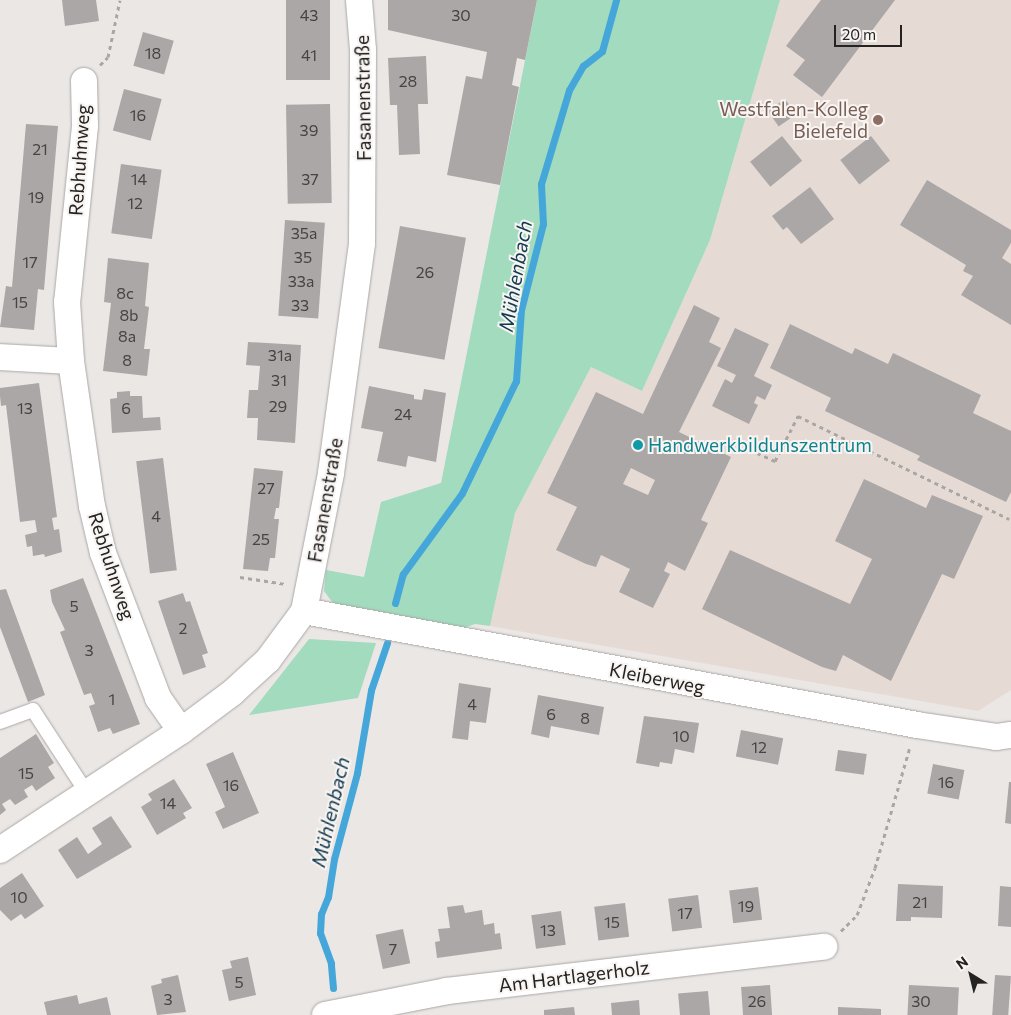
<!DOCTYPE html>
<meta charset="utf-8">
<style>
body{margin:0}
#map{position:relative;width:1011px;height:1015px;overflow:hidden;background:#ebe7e5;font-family:Commissioner,sans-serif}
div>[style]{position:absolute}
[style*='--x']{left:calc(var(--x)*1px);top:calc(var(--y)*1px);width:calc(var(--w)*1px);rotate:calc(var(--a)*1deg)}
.built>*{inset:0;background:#e6dad5}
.green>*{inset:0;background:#a2dbbe}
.stream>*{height:7px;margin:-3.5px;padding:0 3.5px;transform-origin:3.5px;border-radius:3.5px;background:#45a7d9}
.building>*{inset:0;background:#aba7a6;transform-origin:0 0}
.path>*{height:3px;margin-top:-1.5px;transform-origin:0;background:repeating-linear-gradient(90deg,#a9a6a4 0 4px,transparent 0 8px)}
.roads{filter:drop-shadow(0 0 1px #aba7a6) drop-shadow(0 0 1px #aba7a6)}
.lane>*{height:14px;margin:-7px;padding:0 7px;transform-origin:7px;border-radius:7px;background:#fff}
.street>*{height:26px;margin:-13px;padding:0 13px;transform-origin:13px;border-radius:13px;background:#fff}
.dots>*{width:14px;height:14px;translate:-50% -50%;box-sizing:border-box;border:2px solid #f8f4f2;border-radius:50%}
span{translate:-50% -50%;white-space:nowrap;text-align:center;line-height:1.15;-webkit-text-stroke:4px #f8f4f2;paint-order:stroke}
.number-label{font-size:16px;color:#464443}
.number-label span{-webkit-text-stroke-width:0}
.street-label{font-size:19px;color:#242322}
.education-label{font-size:19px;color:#785e54}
.right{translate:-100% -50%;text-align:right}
.culture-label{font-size:19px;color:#0d838f}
.left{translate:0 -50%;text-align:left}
.water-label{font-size:20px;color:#113b50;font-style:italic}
.north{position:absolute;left:946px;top:950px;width:50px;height:50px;-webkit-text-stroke:4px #f8f4f2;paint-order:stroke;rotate:324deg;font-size:14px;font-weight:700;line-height:20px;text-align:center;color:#242322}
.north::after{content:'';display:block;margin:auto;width:18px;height:22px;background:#242322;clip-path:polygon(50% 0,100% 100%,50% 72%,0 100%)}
.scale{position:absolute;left:834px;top:25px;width:68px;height:22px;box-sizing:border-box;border:2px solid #242322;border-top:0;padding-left:6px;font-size:15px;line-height:18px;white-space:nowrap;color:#242322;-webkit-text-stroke:4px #f8f4f2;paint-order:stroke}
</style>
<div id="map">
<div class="built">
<div style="clip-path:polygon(780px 0,1011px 0,1011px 690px,978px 711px,490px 626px,515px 513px,591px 367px,642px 391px,710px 240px)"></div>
</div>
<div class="green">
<div style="clip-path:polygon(537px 0,780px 0,710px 240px,642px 391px,591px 367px,515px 513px,490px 626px,475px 624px,464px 628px,340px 605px,333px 603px,324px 591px,326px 570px,364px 577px,381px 502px,441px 483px)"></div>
<div style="clip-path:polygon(309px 639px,376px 643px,358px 698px,249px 715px)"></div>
</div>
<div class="stream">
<div style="--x:395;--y:603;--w:30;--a:-75"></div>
<div style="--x:403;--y:574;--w:100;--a:-53.9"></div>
<div style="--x:462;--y:493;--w:124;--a:-64.3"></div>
<div style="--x:516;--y:381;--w:71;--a:-86"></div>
<div style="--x:521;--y:310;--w:89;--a:-75.7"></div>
<div style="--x:543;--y:224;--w:40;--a:-92.9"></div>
<div style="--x:541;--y:184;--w:98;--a:-73.4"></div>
<div style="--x:569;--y:90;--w:28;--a:-60"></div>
<div style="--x:583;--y:66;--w:24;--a:-38"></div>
<div style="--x:602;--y:51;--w:53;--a:-74.6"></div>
<div style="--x:333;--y:988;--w:25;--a:-95"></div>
<div style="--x:331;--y:963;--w:32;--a:-110"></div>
<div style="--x:320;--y:933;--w:19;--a:-87"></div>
<div style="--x:321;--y:914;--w:18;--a:-68"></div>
<div style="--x:328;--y:897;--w:38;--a:-81"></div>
<div style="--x:334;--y:859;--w:89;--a:-75"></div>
<div style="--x:357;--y:773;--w:84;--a:-80.4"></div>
<div style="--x:371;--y:690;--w:50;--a:-71.2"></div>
</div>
<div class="building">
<div style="clip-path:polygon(62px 0,96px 0,99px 21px,65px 26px)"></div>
<div style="left:286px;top:0;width:44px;height:80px"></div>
<div style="clip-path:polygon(388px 0,537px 0,525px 60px,517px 58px,512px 85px,519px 87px,500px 185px,447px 175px,466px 76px,482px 79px,487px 52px,388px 30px)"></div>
<div style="clip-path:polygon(821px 0,895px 0,822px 97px,793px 75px,805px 60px,786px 46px)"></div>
<div style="left:143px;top:32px;width:32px;height:35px;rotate:16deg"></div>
<div style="clip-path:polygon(426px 56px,428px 104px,418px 104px,420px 154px,399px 155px,397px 105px,390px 105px,388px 58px)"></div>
<div style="left:124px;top:89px;width:39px;height:43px;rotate:15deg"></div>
<div style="left:785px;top:99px;width:19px;height:21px;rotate:55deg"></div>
<div style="left:330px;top:104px;width:99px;height:44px;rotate:89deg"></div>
<div style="clip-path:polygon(26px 124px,58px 126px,44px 290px,38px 289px,34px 330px,0 327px,6px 286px,12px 287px)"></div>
<div style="left:782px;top:136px;width:32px;height:41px;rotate:51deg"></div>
<div style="left:871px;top:136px;width:31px;height:39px;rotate:52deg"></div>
<div style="left:121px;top:164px;width:41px;height:70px;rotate:8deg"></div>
<div style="clip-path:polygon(927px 180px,1011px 230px,1011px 243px,1002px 258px,1011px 264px,1011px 325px,961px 295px,973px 276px,963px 271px,966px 265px,900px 225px)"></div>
<div style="clip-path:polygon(810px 187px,834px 219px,801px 244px,787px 227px,783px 230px,772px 216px)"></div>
<div style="left:285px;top:220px;width:40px;height:96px;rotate:4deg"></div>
<div style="left:400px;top:226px;width:67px;height:124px;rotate:10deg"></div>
<div style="clip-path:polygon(108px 258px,149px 263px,145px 306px,149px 307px,144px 349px,150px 349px,147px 376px,103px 371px,111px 303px,104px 302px)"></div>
<div style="clip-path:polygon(evenodd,694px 305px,720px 318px,709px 342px,721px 348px,679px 432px,731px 457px,701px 520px,708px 523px,685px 571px,668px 562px,664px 571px,670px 574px,653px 608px,619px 592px,630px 569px,601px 555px,596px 567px,586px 564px,556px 550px,577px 507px,547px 493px,596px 392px,643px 414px,694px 305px,631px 468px,655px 480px,648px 495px,623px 484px,631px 468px)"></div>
<div style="clip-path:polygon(790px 324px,852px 354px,855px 348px,888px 364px,893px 353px,981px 395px,973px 413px,1011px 431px,1011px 492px,1006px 502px,917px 460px,920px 456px,825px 411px,831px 398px,770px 368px)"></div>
<div style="clip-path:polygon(735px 328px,769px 344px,754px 376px,772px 385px,765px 400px,757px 396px,754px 403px,758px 405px,749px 424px,712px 406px,725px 379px,732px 383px,736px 375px,717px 366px)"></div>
<div style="clip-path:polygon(248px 342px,301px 345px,295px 443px,257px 440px,258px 418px,247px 418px,249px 390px,258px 390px,260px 366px,246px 365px)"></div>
<div style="clip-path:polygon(39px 383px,57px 517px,52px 518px,54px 530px,59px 529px,62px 552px,45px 557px,44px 554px,33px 556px,32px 546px,27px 547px,25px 535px,37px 532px,35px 520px,20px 522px,6px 405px,1px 406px,0 396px,0 388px)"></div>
<div style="clip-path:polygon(369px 386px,414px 395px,414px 399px,422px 400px,424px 389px,446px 393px,436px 462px,408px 456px,406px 467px,377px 461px,383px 432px,361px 428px)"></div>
<div style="clip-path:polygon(130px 391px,130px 396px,142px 396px,143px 418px,160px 417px,161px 430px,112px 433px,110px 399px,117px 398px,117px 392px)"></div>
<div style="left:163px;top:458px;width:113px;height:27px;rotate:83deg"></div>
<div style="clip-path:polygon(254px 468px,283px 471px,279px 508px,276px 508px,274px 519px,279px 519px,275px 558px,270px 558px,268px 571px,243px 569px)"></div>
<div style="clip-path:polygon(864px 479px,926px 508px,932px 495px,983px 516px,954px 579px,942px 574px,891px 681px,843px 655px,836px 671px,822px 667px,702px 609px,730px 550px,850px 604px,872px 559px,835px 541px)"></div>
<div style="clip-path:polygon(83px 578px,140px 724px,113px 734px,110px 728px,98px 732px,89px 706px,95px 704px,91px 693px,84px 695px,60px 632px,65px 630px,52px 602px,50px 590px)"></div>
<div style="clip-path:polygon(6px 589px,45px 695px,28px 702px,0 627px,0 590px)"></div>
<div style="clip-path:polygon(183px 593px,186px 602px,190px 601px,208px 653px,202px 655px,206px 667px,183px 675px,158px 601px)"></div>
<div style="clip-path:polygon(459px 683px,491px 688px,486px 723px,470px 721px,468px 740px,452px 738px)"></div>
<div style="clip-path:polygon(538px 695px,604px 707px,599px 735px,551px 726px,549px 738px,531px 734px)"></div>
<div style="clip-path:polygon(644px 716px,699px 723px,694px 753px,675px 749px,672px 764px,660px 762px,659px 767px,636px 763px)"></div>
<div style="left:741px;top:730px;width:43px;height:27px;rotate:11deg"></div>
<div style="clip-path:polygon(36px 734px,54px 763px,48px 767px,55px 778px,36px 791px,32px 785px,24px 790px,28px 797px,15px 805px,10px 799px,2px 804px,6px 810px,0 815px,0 758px)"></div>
<div style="left:838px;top:750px;width:29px;height:21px;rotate:8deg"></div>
<div style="clip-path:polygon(233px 752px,259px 813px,223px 829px,215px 812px,225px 807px,206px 764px)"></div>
<div style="left:933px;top:764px;width:32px;height:30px;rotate:11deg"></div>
<div style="clip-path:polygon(174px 779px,192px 808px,183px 813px,186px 818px,157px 835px,141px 807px,152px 800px,148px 794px)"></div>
<div style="clip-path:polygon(1009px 782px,1011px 782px,1011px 824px,1005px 823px)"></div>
<div style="clip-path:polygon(111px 816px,132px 847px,77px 879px,58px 850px,77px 837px,88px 854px,102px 844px,92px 828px)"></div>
<div style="clip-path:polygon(22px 873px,44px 906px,25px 919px,21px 914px,11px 921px,0 910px,0 888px)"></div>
<div style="clip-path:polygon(898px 884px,943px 886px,942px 918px,911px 917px,911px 921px,896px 921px)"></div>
<div style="clip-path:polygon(1000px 886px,1011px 887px,1011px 927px,998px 926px)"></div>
<div style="left:758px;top:887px;width:33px;height:29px;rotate:83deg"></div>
<div style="left:698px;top:895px;width:33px;height:30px;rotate:83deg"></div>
<div style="left:625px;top:903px;width:34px;height:31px;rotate:83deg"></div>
<div style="clip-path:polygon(463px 905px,465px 913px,482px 910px,484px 925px,494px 923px,495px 934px,500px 933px,502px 949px,437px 958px,435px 942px,440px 941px,438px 929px,450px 928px,447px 907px)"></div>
<div style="left:561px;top:911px;width:34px;height:30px;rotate:82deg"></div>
<div style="left:403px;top:929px;width:35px;height:28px;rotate:78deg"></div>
<div style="clip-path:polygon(248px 957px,256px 995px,229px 1001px,222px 970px,232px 968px,230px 961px)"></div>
<div style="clip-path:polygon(178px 975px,186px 1012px,157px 1015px,151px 986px,162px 983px,161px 979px)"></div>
<div style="left:995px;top:975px;width:16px;height:40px;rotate:4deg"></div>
<div style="left:770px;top:985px;width:30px;height:29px;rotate:86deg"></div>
<div style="left:909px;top:985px;width:50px;height:30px;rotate:3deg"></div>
<div style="left:708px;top:991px;width:24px;height:30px;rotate:85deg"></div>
<div style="clip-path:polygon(77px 995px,79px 1004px,107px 997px,111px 1015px,47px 1015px,44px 1002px)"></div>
<div style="clip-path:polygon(639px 1000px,640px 1015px,612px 1015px,611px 1003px)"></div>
<div style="clip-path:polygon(574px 1007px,575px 1015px,544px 1015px,544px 1010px)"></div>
<div style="clip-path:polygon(838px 1007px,881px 1009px,881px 1015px,838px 1015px)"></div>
</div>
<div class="path">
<div style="--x:100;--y:65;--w:11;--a:-45"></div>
<div style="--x:108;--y:57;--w:58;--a:-78.1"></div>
<div style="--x:757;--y:453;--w:20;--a:24"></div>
<div style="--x:775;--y:461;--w:51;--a:-62.9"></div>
<div style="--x:798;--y:416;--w:235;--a:26"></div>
<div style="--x:240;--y:577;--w:47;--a:8.7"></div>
<div style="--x:841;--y:931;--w:23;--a:-45"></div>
<div style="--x:857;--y:915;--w:50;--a:-69"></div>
<div style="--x:875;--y:868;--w:126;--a:-73.9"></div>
</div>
<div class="roads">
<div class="lane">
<div style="--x:0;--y:722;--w:35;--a:-20"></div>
<div style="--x:33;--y:710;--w:99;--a:57"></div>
</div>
<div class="street">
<div style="--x:84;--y:81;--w:45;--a:88.7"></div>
<div style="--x:85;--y:126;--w:177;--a:95.8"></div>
<div style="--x:67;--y:302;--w:59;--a:86.1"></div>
<div style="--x:71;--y:361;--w:147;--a:81.8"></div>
<div style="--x:92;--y:506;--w:48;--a:76.8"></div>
<div style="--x:103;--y:553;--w:155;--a:69.2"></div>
<div style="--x:158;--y:698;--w:40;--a:55.1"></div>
<div style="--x:0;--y:357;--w:71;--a:3.2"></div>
<div style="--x:304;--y:611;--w:624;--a:10.53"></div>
<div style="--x:917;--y:725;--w:80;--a:8.6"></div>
<div style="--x:996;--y:737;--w:15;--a:-8"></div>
<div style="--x:0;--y:850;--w:217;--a:-33.3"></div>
<div style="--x:181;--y:731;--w:64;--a:-36.7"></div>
<div style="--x:232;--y:693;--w:49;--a:-42.5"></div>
<div style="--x:268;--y:660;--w:61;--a:-53.7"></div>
<div style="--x:304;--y:611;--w:141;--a:-78.9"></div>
<div style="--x:331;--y:473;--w:232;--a:-82.3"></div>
<div style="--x:362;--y:243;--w:193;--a:-89.7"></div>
<div style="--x:363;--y:50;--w:50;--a:-94.6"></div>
<div style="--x:325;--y:1015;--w:124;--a:-11.1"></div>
<div style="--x:447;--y:991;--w:380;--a:-6.7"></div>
</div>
</div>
<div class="dots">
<div style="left:878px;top:120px;background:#8d6e63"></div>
<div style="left:638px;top:445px;background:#0f9aa8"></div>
</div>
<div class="number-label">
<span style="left:309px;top:15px">43</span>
<span style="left:461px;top:15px">30</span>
<span style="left:153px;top:53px">18</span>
<span style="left:309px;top:55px">41</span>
<span style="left:408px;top:81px">28</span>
<span style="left:138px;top:115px">16</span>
<span style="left:309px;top:130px">39</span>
<span style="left:40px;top:149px">21</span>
<span style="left:139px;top:179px">14</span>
<span style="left:310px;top:179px">37</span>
<span style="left:36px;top:197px">19</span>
<span style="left:135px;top:203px">12</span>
<span style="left:304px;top:233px">35a</span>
<span style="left:303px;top:257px">35</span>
<span style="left:30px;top:262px">17</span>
<span style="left:425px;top:272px">26</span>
<span style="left:301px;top:281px">33a</span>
<span style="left:125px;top:293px">8c</span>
<span style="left:20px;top:302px">15</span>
<span style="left:300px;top:305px">33</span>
<span style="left:129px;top:315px">8b</span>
<span style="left:127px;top:336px">8a</span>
<span style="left:280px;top:355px">31a</span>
<span style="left:127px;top:360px">8</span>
<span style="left:279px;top:380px">31</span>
<span style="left:278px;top:406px">29</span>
<span style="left:25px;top:408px">13</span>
<span style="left:126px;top:408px">6</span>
<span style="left:403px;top:414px">24</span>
<span style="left:266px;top:488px">27</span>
<span style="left:156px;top:516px">4</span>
<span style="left:261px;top:539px">25</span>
<span style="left:74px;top:606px">5</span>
<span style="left:183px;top:628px">2</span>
<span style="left:89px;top:650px">3</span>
<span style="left:112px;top:699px">1</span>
<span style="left:472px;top:704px">4</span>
<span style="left:551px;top:714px">6</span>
<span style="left:585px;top:718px">8</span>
<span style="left:681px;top:736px">10</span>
<span style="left:759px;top:747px">12</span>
<span style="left:26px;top:773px">15</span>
<span style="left:946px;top:782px">16</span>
<span style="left:231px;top:785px">16</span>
<span style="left:168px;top:803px">14</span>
<span style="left:19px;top:897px">10</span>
<span style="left:920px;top:902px">21</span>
<span style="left:746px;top:906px">19</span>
<span style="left:685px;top:913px">17</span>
<span style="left:612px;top:922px">15</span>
<span style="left:548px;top:930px">13</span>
<span style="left:393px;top:949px">7</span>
<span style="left:239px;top:982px">5</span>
<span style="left:168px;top:999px">3</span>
<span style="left:757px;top:1001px">26</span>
<span style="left:921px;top:1001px">30</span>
</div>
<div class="street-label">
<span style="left:363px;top:98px;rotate:-91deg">Fasanenstraße</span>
<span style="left:79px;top:160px;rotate:-86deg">Rebhuhnweg</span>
<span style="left:325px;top:500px;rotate:-80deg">Fasanenstraße</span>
<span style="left:112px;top:566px;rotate:72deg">Rebhuhnweg</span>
<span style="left:657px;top:678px;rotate:11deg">Kleiberweg</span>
<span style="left:574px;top:976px;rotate:-7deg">Am Hartlagerholz</span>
</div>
<div class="education-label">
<span class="right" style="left:868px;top:120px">Westfalen-Kolleg<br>Bielefeld</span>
</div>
<div class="culture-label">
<span class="left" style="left:648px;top:445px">Handwerkbildunszentrum</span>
</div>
<div class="water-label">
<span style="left:515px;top:276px;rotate:-80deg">Mühlenbach</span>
<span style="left:330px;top:812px;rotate:-77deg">Mühlenbach</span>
</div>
<div class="north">N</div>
<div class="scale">20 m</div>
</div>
